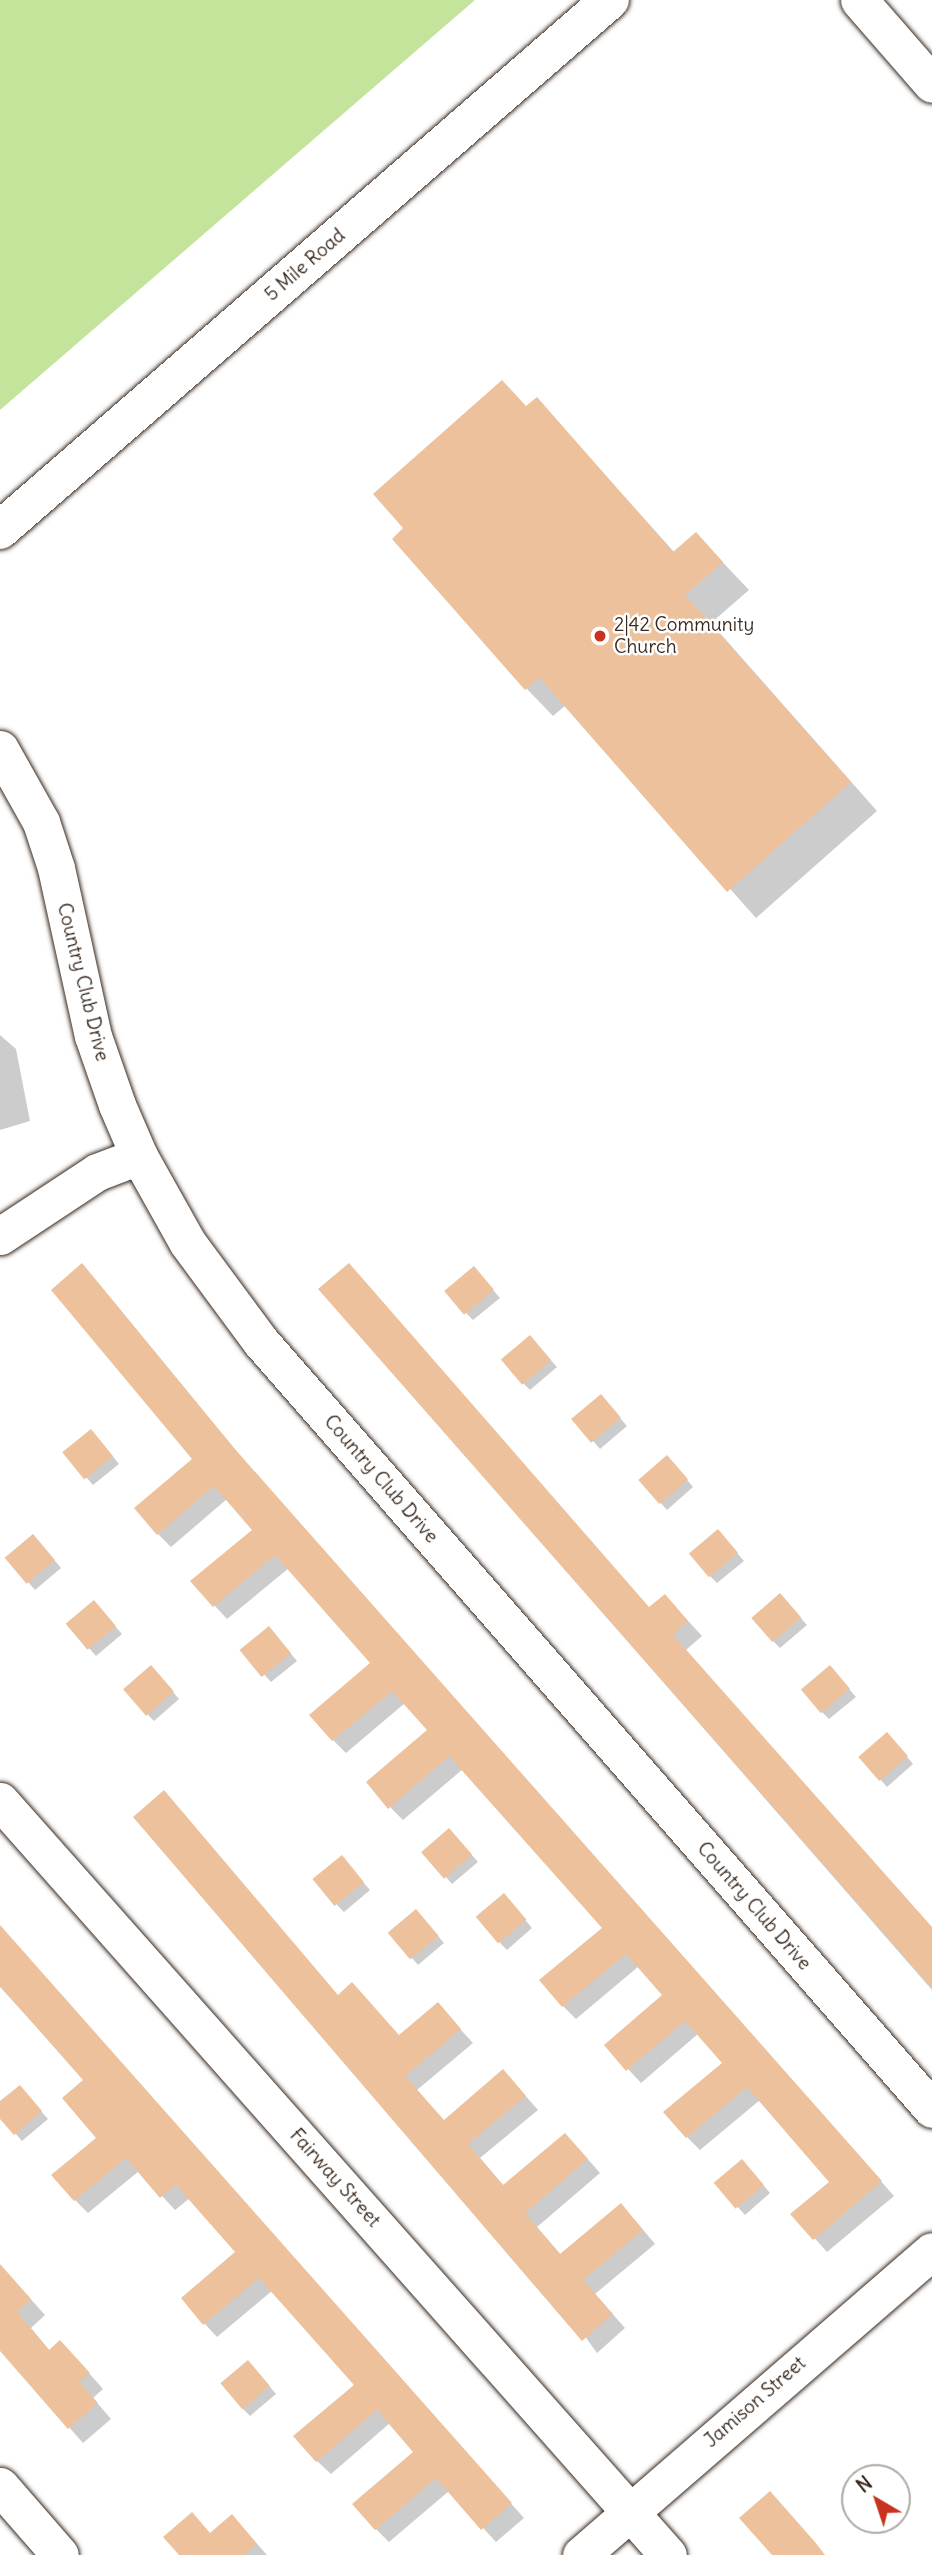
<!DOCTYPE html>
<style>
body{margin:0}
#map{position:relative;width:932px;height:2555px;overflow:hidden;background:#fff;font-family:Delius,sans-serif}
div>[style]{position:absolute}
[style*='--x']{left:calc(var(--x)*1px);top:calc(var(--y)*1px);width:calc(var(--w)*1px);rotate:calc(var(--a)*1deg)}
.green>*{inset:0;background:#c4e49c}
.shadow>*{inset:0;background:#0003}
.building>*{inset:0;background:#ecc19c;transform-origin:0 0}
.roads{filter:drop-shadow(0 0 2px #3b2a1e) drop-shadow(0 0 2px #3b2a1e)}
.minor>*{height:37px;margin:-18.5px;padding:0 18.5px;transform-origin:18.5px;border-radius:18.5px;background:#fff}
.major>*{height:38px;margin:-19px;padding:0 19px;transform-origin:19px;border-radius:19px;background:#fff}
.dots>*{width:19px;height:19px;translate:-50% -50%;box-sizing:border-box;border:4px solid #fff;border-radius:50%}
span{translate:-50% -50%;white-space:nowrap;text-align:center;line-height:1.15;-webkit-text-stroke:5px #fff;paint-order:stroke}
.street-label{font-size:19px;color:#3b2a1e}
.poi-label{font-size:19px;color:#3b2a1e}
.left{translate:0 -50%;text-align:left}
.north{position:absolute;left:841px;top:2464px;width:70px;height:70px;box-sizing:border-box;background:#fff;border:2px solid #b1aaa5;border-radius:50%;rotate:321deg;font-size:19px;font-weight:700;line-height:28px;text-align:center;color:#3b2a1e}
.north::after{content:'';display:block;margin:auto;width:24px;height:32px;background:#c8321e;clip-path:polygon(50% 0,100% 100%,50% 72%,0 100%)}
</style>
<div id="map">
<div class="green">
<div style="clip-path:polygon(0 0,475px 0,0 410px)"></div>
</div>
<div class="shadow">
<div style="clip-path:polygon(537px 399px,675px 553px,696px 534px,749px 590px,711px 623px,877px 811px,756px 918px,566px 705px,553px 716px,526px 688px,527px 407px)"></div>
<div style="clip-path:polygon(0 1035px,16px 1049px,30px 1121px,0 1130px)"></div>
<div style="clip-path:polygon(480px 1275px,500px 1298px,473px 1320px,466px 1313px)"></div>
<div style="clip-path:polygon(95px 1279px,247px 1464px,894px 2196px,827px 2252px,793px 2214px,831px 2182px,760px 2100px,700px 2150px,687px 2137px,724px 2063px,699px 2033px,641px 2083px,606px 2045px,665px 1995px,639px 1966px,576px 2019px,563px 2006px,605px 1928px,463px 1769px,403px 1820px,390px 1807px,429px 1730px,405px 1703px,346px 1753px,333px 1740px,372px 1663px,289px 1568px,227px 1619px,193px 1582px,255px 1530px,227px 1499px,171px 1547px,158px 1534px,195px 1459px)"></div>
<div style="clip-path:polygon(321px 1290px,650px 1609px,665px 1596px,679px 1611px,702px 1636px,686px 1650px,932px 1931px,932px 1990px)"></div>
<div style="clip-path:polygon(537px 1345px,557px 1367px,530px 1390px,523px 1383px)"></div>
<div style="clip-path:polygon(608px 1404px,627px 1426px,600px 1449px,574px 1419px)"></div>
<div style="clip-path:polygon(98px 1438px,119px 1464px,93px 1485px,65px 1453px)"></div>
<div style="clip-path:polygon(674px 1464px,693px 1487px,667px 1510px,640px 1480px)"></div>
<div style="clip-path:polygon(724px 1538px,744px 1561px,717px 1583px,710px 1576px)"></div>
<div style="clip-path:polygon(40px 1543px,61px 1568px,35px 1590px,7px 1558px)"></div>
<div style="clip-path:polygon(787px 1602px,807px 1625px,780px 1648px,773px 1641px)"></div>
<div style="clip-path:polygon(100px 1609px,122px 1634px,96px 1656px,68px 1624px)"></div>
<div style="clip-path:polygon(276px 1636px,297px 1661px,271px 1682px,243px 1651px)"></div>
<div style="clip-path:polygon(158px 1674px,179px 1699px,154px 1721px,147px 1714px)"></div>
<div style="clip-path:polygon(836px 1674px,856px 1697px,829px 1719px,822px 1712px)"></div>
<div style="clip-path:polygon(894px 1741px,913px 1764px,887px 1787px,860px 1757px)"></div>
<div style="clip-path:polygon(456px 1837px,478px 1862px,452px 1884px,424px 1852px)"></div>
<div style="clip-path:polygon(348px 1865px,370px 1890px,344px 1912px,337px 1905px)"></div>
<div style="clip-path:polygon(511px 1903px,532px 1928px,507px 1950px,500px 1943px)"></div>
<div style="clip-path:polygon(423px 1918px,444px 1943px,418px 1965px,390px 1933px)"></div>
<div style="clip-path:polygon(0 1927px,524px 2518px,496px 2542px,449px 2491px,389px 2542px,376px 2529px,355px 2504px,416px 2452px,390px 2423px,331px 2474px,317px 2461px,296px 2436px,357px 2385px,273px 2290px,217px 2337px,204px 2323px,238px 2253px,190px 2198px,175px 2210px,139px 2171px,88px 2213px,75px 2200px,98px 2138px,85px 2080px,0 1987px)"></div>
<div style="clip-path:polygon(339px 1996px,400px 2037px,438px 2005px,473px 2043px,417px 2090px,445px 2122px,516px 2085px,538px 2110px,480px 2158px,504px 2186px,578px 2148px,600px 2173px,537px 2227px,561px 2255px,634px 2219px,655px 2244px,595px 2294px,625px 2328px,597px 2353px)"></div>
<div style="clip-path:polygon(26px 2094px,48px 2119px,22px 2141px,0 2116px,0 2104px)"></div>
<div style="clip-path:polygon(749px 2168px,770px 2193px,745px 2215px,716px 2183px)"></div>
<div style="clip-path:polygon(0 2265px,45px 2315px,31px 2328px,50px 2351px,75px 2357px,103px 2389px,93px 2398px,111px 2419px,83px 2443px,0 2349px)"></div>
<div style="clip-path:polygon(255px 2369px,276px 2394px,250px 2416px,243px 2409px)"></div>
<div style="clip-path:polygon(246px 2531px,267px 2555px,181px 2555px,211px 2535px)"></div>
</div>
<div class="building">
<div style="clip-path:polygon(502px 380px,526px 406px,537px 397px,673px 552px,696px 532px,723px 562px,685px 595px,851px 782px,727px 892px,539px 677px,525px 690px,392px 539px,403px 528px,373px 494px)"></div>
<div style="clip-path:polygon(82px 1263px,234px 1448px,882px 2181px,813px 2240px,790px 2214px,829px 2182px,747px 2087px,686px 2138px,663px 2112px,722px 2063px,685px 2021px,626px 2071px,604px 2045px,662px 1995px,626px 1954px,562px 2007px,539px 1980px,602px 1928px,449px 1756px,388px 1809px,366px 1782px,427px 1730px,392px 1691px,332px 1741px,309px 1715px,370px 1663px,275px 1555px,213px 1607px,190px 1581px,252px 1530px,214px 1486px,157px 1535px,134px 1508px,192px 1459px,51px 1290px)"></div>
<div style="clip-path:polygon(349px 1263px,649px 1607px,665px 1594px,688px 1621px,673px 1635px,932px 1927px,932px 1988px,318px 1289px)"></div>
<div style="left:474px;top:1266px;width:31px;height:39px;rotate:50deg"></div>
<div style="left:530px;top:1335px;width:33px;height:38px;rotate:50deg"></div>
<div style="left:601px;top:1394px;width:31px;height:39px;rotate:50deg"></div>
<div style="left:91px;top:1429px;width:35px;height:37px;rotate:51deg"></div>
<div style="left:667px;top:1455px;width:32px;height:38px;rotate:49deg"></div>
<div style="left:718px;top:1529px;width:31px;height:38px;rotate:50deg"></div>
<div style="left:33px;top:1534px;width:34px;height:37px;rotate:50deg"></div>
<div style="left:780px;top:1593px;width:32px;height:38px;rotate:49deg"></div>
<div style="left:94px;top:1600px;width:34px;height:37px;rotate:50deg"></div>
<div style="left:269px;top:1626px;width:35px;height:38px;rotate:51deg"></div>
<div style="left:151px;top:1665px;width:35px;height:37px;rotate:49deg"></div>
<div style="left:830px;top:1665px;width:31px;height:38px;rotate:50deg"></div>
<div style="left:887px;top:1732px;width:32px;height:38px;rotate:49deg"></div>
<div style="clip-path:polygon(164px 1790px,338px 1995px,352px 1982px,399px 2035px,438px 2002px,461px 2029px,405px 2076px,444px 2120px,503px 2069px,526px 2096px,468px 2144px,503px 2185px,565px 2133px,588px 2159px,525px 2213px,560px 2254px,621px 2203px,643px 2230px,583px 2280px,613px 2314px,582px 2341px,133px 1817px)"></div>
<div style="left:449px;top:1828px;width:35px;height:37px;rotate:49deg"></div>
<div style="left:342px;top:1855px;width:35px;height:38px;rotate:51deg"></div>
<div style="left:504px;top:1893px;width:35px;height:37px;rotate:50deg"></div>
<div style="left:416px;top:1909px;width:35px;height:37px;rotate:50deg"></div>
<div style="clip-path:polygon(0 1925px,512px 2503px,481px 2530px,436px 2478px,375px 2530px,352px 2504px,413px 2452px,377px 2410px,316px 2462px,293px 2436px,354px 2385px,259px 2278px,203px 2325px,181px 2298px,235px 2252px,176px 2185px,160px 2198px,126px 2158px,74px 2201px,51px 2175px,96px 2138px,62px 2098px,83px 2080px,0 1986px)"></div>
<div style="clip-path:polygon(20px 2085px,42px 2111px,14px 2135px,0 2119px,0 2101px)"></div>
<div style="left:742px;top:2159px;width:34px;height:37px;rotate:50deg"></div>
<div style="clip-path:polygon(0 2264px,31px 2299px,17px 2312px,49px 2350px,60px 2340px,90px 2373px,79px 2382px,98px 2403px,68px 2429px,0 2351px)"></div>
<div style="left:248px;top:2360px;width:34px;height:36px;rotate:50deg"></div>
<div style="clip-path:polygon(770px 2491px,815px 2542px,825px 2555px,772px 2555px,739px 2518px)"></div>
<div style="clip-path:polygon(192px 2512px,210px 2533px,232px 2514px,257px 2544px,244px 2555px,179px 2555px,163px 2537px)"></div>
</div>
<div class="roads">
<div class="minor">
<div style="--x:859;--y:0;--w:111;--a:49"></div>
<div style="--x:0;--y:749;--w:84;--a:60.7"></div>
<div style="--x:41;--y:822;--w:48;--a:71.9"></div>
<div style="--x:56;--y:868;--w:172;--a:77.6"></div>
<div style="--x:93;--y:1036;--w:73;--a:70.8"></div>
<div style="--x:117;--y:1105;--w:56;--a:66.7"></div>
<div style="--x:139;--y:1156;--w:98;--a:60.8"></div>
<div style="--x:187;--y:1242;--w:124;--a:53.5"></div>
<div style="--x:261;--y:1342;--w:1019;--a:48.82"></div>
<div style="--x:0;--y:1236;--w:116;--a:-33.4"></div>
<div style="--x:97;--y:1172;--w:45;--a:-20.9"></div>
<div style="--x:0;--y:1801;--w:1007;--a:48.46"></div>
<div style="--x:0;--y:2486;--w:91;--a:49"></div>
<div style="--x:581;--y:2555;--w:464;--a:-40.9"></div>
</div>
<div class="major">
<div style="--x:0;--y:530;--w:808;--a:-40.99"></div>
</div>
</div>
<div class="dots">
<div style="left:600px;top:636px;background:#c8321e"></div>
</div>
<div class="street-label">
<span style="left:305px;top:265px;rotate:-41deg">5 Mile Road</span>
<span style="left:83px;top:982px;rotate:76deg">Country Club Drive</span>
<span style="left:381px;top:1479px;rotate:49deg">Country Club Drive</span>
<span style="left:754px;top:1906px;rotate:49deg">Country Club Drive</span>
<span style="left:335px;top:2178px;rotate:48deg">Fairway Street</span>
<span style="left:755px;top:2402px;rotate:-41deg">Jamison Street</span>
</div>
<div class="poi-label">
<span class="left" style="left:614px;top:636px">2|42 Community<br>Church</span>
</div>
<div class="north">N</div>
</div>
